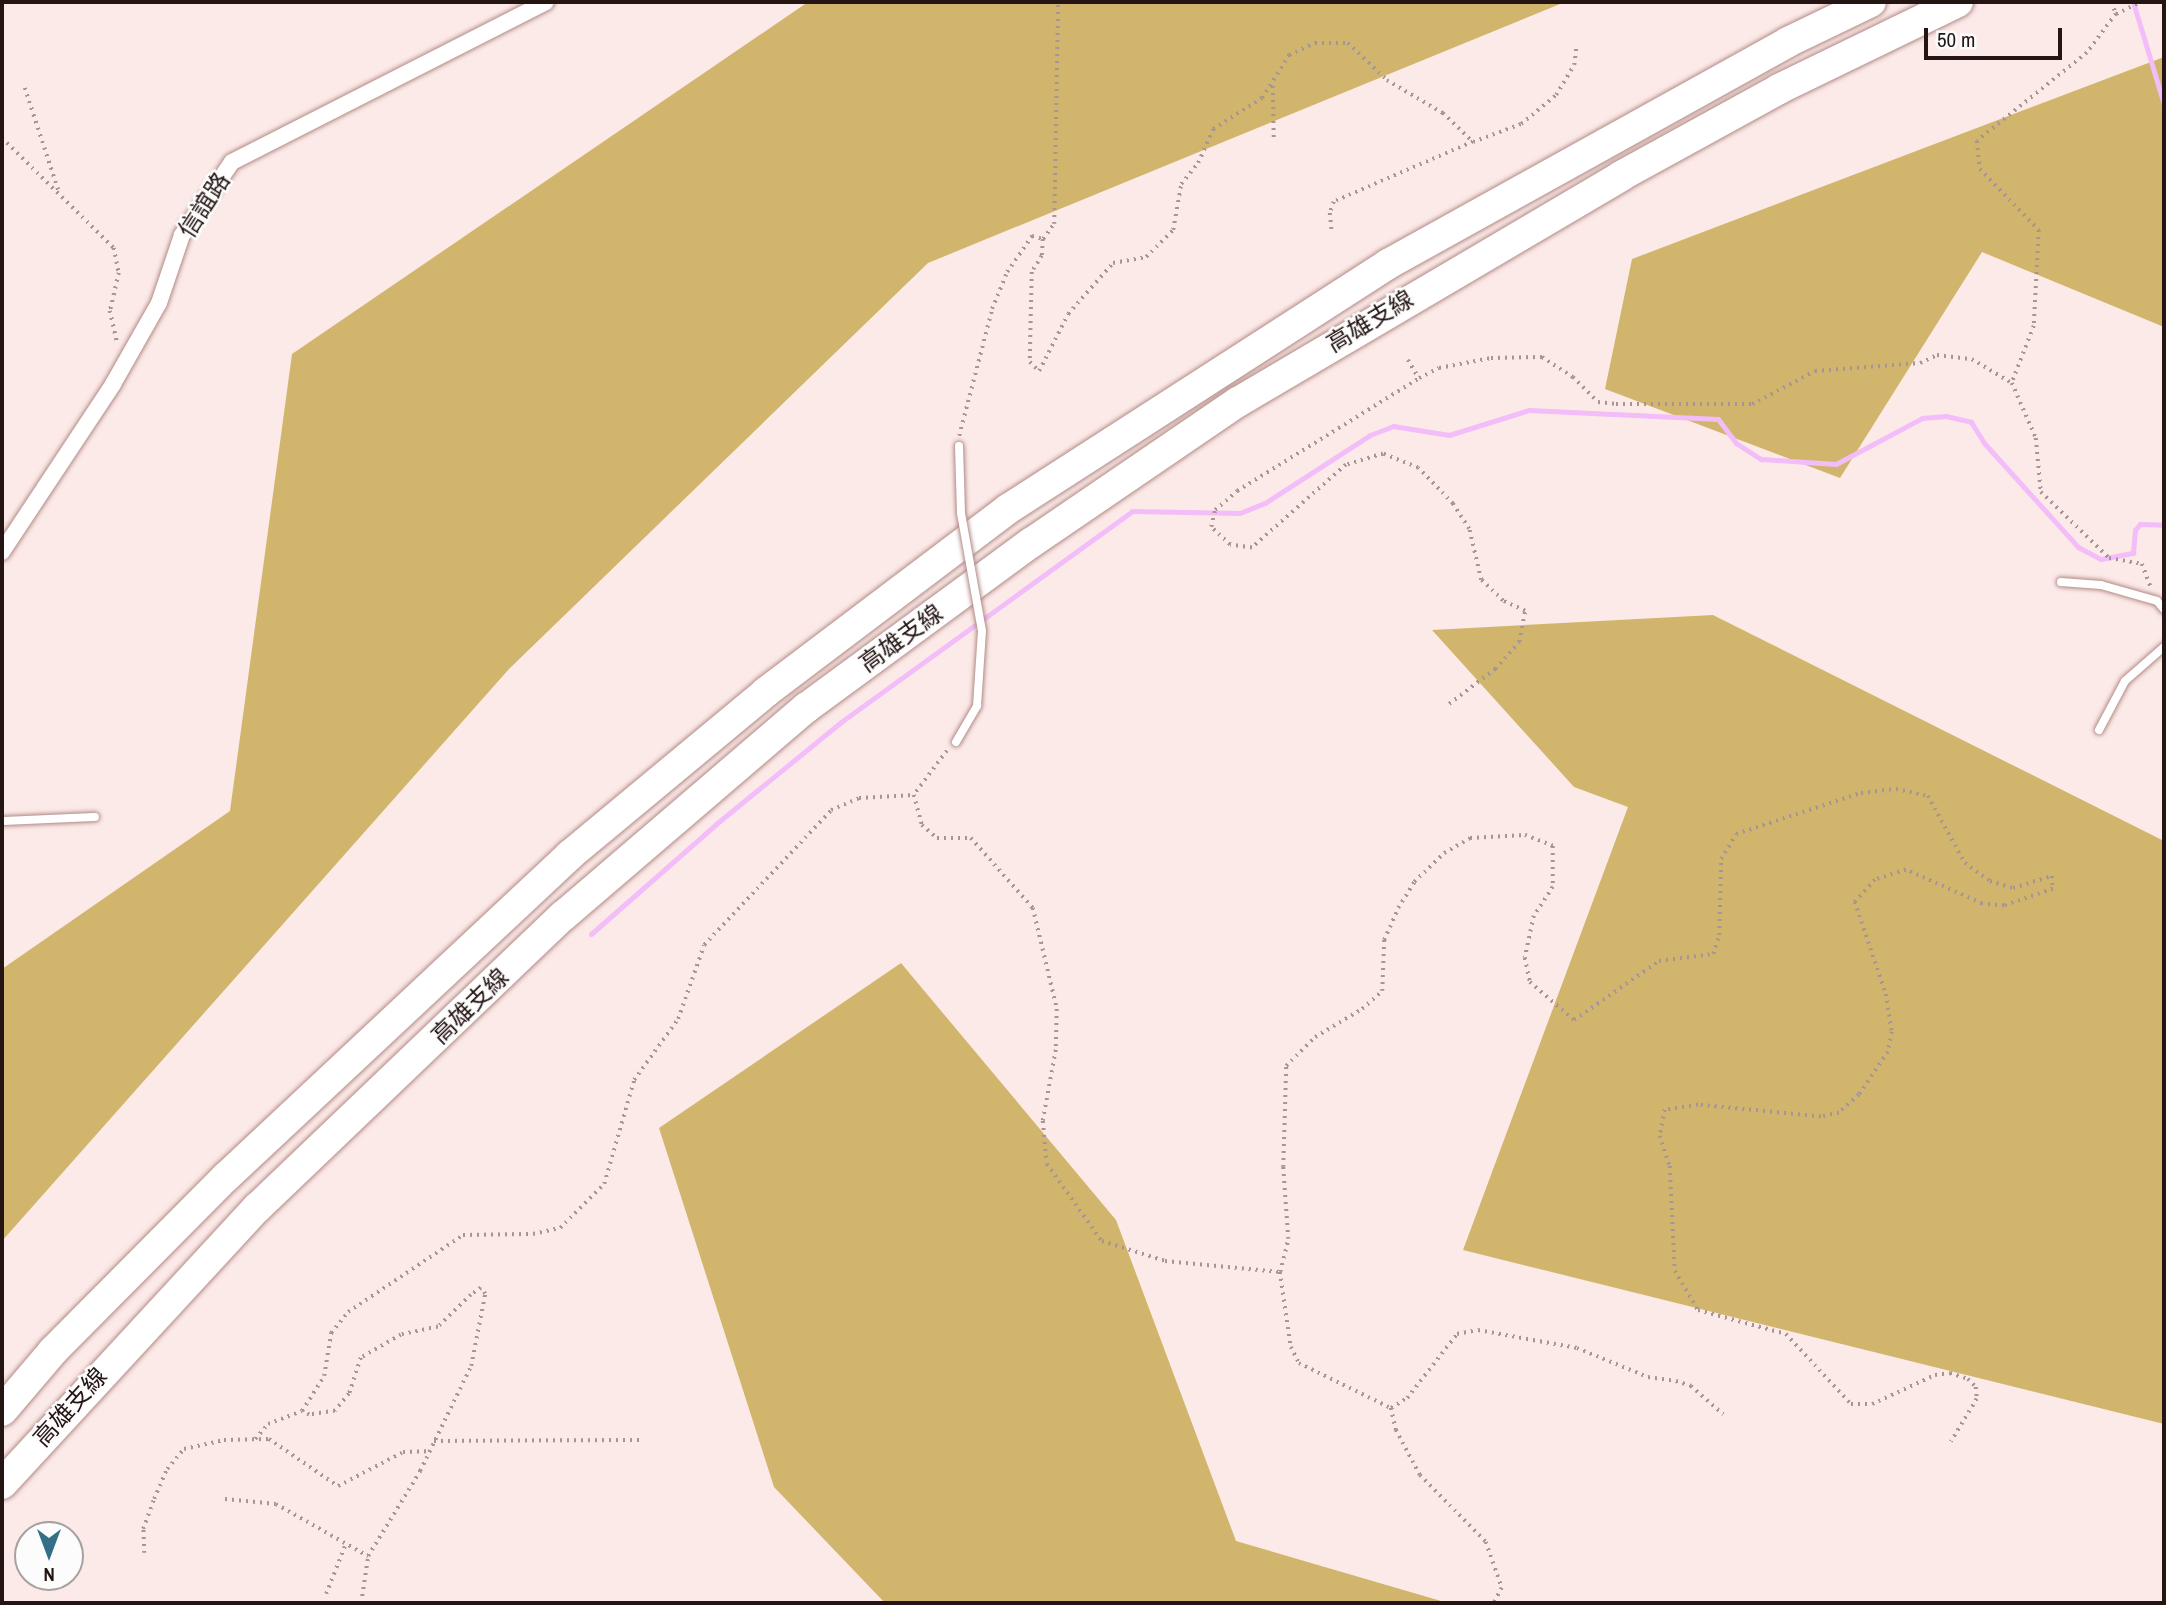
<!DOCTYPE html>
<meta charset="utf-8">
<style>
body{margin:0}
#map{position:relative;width:2166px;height:1605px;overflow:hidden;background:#fceae8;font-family:"Archivo Narrow","Noto Sans TC",sans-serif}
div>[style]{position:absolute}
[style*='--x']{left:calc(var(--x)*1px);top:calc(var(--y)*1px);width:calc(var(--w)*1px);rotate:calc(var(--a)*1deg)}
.forest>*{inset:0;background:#d2b56c}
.stream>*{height:5px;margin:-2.5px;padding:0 2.5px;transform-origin:2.5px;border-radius:2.5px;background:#f2bdf8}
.path>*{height:3.5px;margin-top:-1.75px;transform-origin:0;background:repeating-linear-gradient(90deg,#a69593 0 2px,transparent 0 7px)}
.roads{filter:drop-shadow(0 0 2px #b28a86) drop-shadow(0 0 2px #b28a86)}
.lane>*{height:8px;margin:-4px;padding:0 4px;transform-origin:4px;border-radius:4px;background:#fff}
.street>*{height:16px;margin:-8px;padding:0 8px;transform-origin:8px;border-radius:8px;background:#fff}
.highway>*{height:30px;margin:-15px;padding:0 15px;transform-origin:15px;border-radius:15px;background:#fff}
.bridges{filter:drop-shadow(0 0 2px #b28a86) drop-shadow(0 0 2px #b28a86)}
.lane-bridge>*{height:8px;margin:-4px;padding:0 4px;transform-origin:4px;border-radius:4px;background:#fff}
span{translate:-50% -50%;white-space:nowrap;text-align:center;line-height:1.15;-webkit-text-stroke:5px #fcfcfc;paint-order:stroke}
.street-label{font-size:24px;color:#241513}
.frame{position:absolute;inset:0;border:4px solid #241513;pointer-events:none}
.north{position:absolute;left:14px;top:1521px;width:70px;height:70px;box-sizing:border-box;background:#fcfcfc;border:2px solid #a6a09f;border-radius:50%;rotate:180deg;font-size:19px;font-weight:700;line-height:28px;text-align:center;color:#241513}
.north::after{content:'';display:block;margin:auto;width:24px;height:32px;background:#356e87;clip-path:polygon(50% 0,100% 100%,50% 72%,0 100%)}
.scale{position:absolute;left:1924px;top:28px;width:138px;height:32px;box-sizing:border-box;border:4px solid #241513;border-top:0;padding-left:9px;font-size:21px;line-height:24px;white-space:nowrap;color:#241513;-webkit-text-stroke:5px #fcfcfc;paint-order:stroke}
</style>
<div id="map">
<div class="forest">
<div style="clip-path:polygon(808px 2px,1565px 2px,928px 263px,509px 669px,2px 1241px,2px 969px,230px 811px,292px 354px)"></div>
<div style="clip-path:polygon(2164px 57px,2164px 327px,1982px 252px,1840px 478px,1605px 389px,1632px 259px)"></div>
<div style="clip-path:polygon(1713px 615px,2164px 841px,2164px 1424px,1463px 1250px,1628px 807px,1574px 787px,1432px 630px)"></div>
<div style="clip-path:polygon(901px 963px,1116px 1220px,1236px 1541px,1448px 1603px,885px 1603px,774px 1487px,659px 1128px)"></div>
</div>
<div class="stream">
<div style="--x:2133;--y:2;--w:108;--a:73.2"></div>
<div style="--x:591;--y:934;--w:167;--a:-41.3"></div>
<div style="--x:716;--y:824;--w:161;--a:-39.2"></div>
<div style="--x:841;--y:722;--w:359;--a:-35.9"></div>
<div style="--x:1132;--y:511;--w:108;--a:1.1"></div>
<div style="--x:1240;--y:513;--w:27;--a:-22"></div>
<div style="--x:1265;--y:503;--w:125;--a:-32.9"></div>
<div style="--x:1370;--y:435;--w:25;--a:-21"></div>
<div style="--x:1393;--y:426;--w:57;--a:9.1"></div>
<div style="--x:1449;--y:435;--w:84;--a:-17.4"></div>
<div style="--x:1529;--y:410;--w:189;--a:2.7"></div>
<div style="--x:1718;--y:419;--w:30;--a:53"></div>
<div style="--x:1736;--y:443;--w:30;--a:33"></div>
<div style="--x:1761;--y:459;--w:75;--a:3.8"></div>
<div style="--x:1836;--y:464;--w:98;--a:-28.1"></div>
<div style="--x:1922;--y:418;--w:24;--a:-5"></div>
<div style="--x:1946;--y:416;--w:26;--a:13"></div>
<div style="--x:1971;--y:422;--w:26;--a:58"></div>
<div style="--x:1985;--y:444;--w:139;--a:47.9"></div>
<div style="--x:2078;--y:547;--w:26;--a:28"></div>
<div style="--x:2101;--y:559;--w:33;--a:-11"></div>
<div style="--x:2133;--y:553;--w:23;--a:-85"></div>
<div style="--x:2135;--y:530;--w:8;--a:-50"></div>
<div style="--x:2140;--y:524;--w:24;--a:2"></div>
</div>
<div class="path">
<div style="--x:2112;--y:2;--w:13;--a:72"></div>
<div style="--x:2116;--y:14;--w:49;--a:126.6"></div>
<div style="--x:2087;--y:53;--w:141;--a:141.3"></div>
<div style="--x:1977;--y:141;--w:28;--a:84"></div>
<div style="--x:1980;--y:169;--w:85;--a:46"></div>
<div style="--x:2039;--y:230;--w:96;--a:93"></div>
<div style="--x:2034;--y:326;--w:61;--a:111.1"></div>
<div style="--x:2012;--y:383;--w:60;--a:66.4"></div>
<div style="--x:2036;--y:438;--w:54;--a:84.7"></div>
<div style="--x:2041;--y:492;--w:95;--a:44.1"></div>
<div style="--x:2109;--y:558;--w:34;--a:10"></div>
<div style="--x:2142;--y:564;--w:25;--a:69"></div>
<div style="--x:2116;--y:14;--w:28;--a:-26"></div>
<div style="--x:1273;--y:86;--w:52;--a:88.9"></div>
<div style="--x:25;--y:88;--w:109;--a:71.9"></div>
<div style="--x:2;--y:138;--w:157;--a:44.5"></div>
<div style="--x:114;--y:248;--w:25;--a:79"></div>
<div style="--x:119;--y:273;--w:39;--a:103"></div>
<div style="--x:110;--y:311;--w:32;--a:77"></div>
<div style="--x:1473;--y:142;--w:51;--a:-20.6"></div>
<div style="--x:1521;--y:124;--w:45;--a:-39.6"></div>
<div style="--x:1556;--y:95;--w:35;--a:-59"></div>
<div style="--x:1574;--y:65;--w:17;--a:-83"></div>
<div style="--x:1043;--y:239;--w:19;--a:-54"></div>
<div style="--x:1054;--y:224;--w:222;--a:-89"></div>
<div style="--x:1408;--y:360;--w:21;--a:59"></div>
<div style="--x:959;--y:436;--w:131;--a:-75.4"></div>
<div style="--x:992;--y:309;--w:40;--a:-68"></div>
<div style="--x:1007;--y:272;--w:44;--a:-55.2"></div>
<div style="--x:1032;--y:236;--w:11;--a:15"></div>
<div style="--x:1043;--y:239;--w:17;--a:93"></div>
<div style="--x:1042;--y:256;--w:19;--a:122"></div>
<div style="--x:1032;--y:272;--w:90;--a:91.3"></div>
<div style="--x:1030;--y:362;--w:13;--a:45"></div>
<div style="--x:1039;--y:371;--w:64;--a:-63"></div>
<div style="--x:1068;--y:314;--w:68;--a:-48.6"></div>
<div style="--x:1113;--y:263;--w:34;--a:-10"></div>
<div style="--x:1146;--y:257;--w:38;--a:-45"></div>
<div style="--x:1173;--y:230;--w:47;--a:-80.1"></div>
<div style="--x:1181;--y:184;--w:27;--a:-51"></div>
<div style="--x:1198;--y:163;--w:37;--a:-66"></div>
<div style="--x:1213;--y:129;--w:58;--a:-32.3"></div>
<div style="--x:1262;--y:98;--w:51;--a:-57.9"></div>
<div style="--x:1289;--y:55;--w:29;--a:-25"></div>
<div style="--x:1315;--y:43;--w:33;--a:0"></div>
<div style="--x:1348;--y:43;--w:54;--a:43.5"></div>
<div style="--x:1387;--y:80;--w:65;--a:30.5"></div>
<div style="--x:1443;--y:113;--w:42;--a:44"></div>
<div style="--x:1473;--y:142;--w:151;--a:156.7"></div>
<div style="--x:1334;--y:202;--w:12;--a:110"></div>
<div style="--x:1330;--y:213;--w:18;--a:84"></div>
<div style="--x:1449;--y:704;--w:58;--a:-37.3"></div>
<div style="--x:1495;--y:669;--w:36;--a:-48"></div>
<div style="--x:1519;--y:642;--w:32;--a:-79"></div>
<div style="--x:1525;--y:611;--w:24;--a:-156"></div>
<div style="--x:1503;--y:601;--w:30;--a:-136"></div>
<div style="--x:1481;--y:580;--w:52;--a:-103.2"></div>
<div style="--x:1469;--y:529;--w:30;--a:-123"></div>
<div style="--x:1453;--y:504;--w:50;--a:-134.2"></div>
<div style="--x:1418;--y:468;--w:38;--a:-158"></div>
<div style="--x:1383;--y:454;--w:39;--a:163"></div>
<div style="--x:1346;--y:465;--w:125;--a:138.6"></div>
<div style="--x:1252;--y:548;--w:22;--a:-172"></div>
<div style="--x:1230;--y:545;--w:26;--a:-137"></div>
<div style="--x:1211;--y:527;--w:17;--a:-77"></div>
<div style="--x:1215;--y:510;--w:29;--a:-41"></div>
<div style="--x:1237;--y:491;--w:214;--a:-31.8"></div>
<div style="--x:1419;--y:378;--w:22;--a:-27"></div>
<div style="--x:1439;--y:368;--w:53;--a:-10.9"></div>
<div style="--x:1491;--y:358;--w:51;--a:-1.1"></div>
<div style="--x:1542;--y:357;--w:37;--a:33"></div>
<div style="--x:1573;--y:377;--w:35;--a:45"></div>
<div style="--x:1598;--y:402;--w:18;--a:6"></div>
<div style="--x:1616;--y:404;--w:136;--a:0"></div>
<div style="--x:1752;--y:404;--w:71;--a:-27.6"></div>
<div style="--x:1815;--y:371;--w:105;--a:-4.4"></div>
<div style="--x:1920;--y:363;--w:19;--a:-25"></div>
<div style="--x:1937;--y:355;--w:35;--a:7"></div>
<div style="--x:1972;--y:359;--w:47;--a:31"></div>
<div style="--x:947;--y:751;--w:55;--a:126.9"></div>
<div style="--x:914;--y:795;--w:31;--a:75"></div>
<div style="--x:922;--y:825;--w:20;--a:41"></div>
<div style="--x:937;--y:838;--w:34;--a:0"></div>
<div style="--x:971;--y:838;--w:94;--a:48.5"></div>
<div style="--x:1033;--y:908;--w:104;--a:76.6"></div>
<div style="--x:1057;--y:1009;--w:41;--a:91.4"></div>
<div style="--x:1056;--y:1050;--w:72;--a:100.4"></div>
<div style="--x:1043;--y:1121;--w:43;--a:84.7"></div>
<div style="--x:1047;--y:1164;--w:95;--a:54.5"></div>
<div style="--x:1102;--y:1241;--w:66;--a:17.6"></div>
<div style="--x:1165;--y:1261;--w:116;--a:5.5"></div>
<div style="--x:1280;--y:1272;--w:76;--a:81.7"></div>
<div style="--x:1291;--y:1347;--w:18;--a:63"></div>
<div style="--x:1299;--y:1363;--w:102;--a:26.1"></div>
<div style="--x:1391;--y:1408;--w:23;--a:77"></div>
<div style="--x:1396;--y:1430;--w:51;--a:61.9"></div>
<div style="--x:1420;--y:1475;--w:94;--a:45.4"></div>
<div style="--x:1486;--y:1542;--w:49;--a:70.8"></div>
<div style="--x:1502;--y:1588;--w:17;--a:118"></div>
<div style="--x:1280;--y:1272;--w:34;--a:-76"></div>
<div style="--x:1288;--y:1239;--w:72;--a:-94"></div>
<div style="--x:1283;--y:1167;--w:101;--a:-88.3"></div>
<div style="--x:1286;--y:1066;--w:41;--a:-45"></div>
<div style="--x:1315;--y:1037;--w:55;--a:-30.8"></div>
<div style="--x:1362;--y:1009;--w:27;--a:-42"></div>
<div style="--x:1382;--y:991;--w:51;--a:-87.8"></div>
<div style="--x:1384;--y:940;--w:35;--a:-66"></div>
<div style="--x:1398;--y:908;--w:31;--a:-58"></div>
<div style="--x:1414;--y:882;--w:42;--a:-44"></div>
<div style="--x:1444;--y:853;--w:30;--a:-30"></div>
<div style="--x:1470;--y:838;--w:55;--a:-3.1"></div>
<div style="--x:1525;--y:835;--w:30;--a:21"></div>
<div style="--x:1553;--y:846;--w:41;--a:90"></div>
<div style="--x:1553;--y:887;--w:35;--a:123"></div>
<div style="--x:1534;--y:916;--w:43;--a:102.1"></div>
<div style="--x:1525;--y:958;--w:25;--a:78"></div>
<div style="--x:1530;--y:982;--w:58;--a:40.8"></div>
<div style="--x:1574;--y:1020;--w:103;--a:-34.8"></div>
<div style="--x:1659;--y:961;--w:54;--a:-7.4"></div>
<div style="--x:1713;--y:954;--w:20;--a:-72"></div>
<div style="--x:1719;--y:935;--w:76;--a:-88.5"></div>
<div style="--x:1721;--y:859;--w:29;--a:-59"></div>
<div style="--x:1736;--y:834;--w:132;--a:-18.2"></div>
<div style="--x:1861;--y:793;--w:35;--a:-7"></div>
<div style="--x:1896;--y:789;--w:33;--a:12"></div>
<div style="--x:1928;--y:796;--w:77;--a:61.1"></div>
<div style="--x:1965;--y:863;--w:31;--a:36"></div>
<div style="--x:1990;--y:881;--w:24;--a:17"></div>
<div style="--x:2013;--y:888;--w:41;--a:-17.1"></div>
<div style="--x:2052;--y:876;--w:13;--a:86"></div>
<div style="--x:2053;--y:889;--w:52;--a:160.9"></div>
<div style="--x:2004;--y:906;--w:22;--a:-175"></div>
<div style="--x:1982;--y:904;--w:83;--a:-155.9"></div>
<div style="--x:1906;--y:870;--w:33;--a:162"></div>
<div style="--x:1875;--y:880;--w:30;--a:132"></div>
<div style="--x:1855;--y:902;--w:97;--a:71.4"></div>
<div style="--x:1886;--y:994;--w:38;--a:81"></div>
<div style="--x:1892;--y:1032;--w:20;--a:101"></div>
<div style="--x:1888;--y:1052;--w:52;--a:124"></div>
<div style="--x:1859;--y:1095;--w:27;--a:138"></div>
<div style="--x:1839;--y:1113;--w:18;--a:167"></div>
<div style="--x:1821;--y:1117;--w:124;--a:-174.4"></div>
<div style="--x:1698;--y:1105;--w:33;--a:171"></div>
<div style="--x:1665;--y:1110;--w:26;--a:101"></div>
<div style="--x:1660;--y:1136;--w:32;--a:72"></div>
<div style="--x:1670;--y:1166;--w:105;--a:87.3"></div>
<div style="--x:1675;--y:1271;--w:45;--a:59.5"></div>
<div style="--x:1698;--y:1310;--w:91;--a:15.3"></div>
<div style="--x:1786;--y:1334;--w:96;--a:47.1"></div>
<div style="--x:1851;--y:1404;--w:21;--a:0"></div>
<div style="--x:1872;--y:1404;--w:69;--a:-24.7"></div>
<div style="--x:1935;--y:1375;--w:15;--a:-8"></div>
<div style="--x:1950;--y:1373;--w:19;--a:18"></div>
<div style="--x:1968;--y:1379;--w:11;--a:45"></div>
<div style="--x:1976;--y:1387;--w:12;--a:85"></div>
<div style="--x:1977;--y:1399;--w:50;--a:121.2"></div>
<div style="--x:1391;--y:1408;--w:19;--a:-32"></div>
<div style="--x:1407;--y:1398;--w:81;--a:-52"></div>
<div style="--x:1457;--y:1334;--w:21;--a:-11"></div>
<div style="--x:1478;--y:1330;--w:101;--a:10.3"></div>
<div style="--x:1577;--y:1348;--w:77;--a:22.2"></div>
<div style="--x:1648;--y:1377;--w:28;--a:8"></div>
<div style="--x:1676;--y:1381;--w:16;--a:18"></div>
<div style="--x:1691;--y:1386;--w:43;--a:41.2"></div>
<div style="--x:255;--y:1439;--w:20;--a:-49"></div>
<div style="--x:268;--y:1424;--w:36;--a:-21"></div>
<div style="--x:434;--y:1441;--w:207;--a:-0.3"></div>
<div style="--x:225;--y:1499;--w:51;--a:5.6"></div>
<div style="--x:276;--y:1504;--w:106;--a:29.5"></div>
<div style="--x:144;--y:1553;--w:24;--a:-92"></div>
<div style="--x:143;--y:1529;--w:32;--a:-70"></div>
<div style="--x:154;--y:1499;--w:33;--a:-67"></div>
<div style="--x:167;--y:1469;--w:26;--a:-50"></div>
<div style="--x:184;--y:1449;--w:41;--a:-12.7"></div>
<div style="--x:224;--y:1440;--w:45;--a:-1.3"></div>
<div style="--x:269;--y:1439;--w:83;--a:34.3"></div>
<div style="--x:338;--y:1486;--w:73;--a:-27.6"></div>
<div style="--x:403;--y:1452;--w:24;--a:-2"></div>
<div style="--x:326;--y:1594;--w:55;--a:-68.6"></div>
<div style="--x:361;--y:1603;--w:48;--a:-81.5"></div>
<div style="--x:368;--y:1556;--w:100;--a:-58.5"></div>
<div style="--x:420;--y:1471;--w:117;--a:-64.1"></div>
<div style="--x:471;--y:1366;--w:73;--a:-79"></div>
<div style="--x:485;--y:1294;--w:7;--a:-124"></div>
<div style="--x:481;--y:1288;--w:12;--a:145"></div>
<div style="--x:471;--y:1295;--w:46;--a:135.9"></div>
<div style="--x:438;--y:1327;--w:38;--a:168"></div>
<div style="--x:401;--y:1335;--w:46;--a:150.1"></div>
<div style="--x:361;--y:1358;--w:38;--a:108"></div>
<div style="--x:349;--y:1394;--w:22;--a:129"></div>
<div style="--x:335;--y:1411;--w:26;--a:171"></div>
<div style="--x:309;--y:1415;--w:8;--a:-150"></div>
<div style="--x:302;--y:1411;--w:41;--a:-57.8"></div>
<div style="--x:324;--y:1376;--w:44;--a:-80.8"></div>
<div style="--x:331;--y:1333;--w:27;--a:-51"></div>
<div style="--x:348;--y:1312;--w:138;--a:-33.8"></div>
<div style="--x:463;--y:1235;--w:70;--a:-0.8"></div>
<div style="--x:533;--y:1234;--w:28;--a:-13"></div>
<div style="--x:560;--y:1228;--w:62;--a:-45"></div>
<div style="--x:604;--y:1184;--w:108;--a:-73.9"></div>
<div style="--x:634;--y:1080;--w:75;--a:-54.2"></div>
<div style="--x:678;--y:1019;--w:78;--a:-70.6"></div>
<div style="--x:704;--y:945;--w:185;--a:-46.7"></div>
<div style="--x:831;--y:810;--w:30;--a:-23"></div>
<div style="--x:859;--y:798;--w:55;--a:-3.1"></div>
</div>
<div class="roads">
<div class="lane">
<div style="--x:2061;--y:582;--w:40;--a:4.3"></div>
<div style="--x:2101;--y:585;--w:58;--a:15.9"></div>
<div style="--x:2157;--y:601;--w:11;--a:49"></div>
<div style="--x:2099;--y:730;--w:55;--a:-62"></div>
<div style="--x:2125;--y:681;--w:52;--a:-41.1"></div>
<div style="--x:2;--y:821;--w:93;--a:-2.5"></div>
</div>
<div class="street">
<div style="--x:2;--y:552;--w:201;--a:-56.5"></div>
<div style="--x:113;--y:384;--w:93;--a:-60.4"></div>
<div style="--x:159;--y:303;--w:72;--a:-71.3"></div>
<div style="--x:182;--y:235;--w:88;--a:-55.6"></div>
<div style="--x:232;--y:162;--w:352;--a:-27"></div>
</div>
<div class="highway">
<div style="--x:2;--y:1411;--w:79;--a:-49.6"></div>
<div style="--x:53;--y:1351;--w:245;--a:-45.2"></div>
<div style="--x:226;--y:1177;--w:471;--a:-43.1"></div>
<div style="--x:570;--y:855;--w:255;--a:-39.7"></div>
<div style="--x:766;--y:692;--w:303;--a:-37.1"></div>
<div style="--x:1008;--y:509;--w:452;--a:-32.8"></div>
<div style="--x:1388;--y:264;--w:457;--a:-29"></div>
<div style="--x:1788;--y:42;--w:92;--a:-25.7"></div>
<div style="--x:2;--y:1484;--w:376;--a:-47.3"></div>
<div style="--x:257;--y:1208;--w:423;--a:-43.7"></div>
<div style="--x:563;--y:916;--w:320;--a:-40.6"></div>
<div style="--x:806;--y:708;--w:279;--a:-36.3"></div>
<div style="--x:1031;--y:543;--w:250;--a:-34.3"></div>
<div style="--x:1238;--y:402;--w:445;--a:-30.5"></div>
<div style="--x:1621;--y:176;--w:180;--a:-28.8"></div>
<div style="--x:1779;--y:89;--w:199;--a:-25.9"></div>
</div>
</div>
<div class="bridges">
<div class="lane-bridge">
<div style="--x:956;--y:742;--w:42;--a:-59.7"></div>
<div style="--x:977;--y:706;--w:75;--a:-86.2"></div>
<div style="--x:982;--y:631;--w:120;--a:-100.1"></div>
<div style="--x:961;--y:513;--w:67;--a:-91.7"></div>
</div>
</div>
<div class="street-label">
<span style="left:204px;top:205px;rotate:-57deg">信誼路</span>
<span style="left:1370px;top:321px;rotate:-31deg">高雄支線</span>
<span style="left:901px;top:638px;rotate:-36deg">高雄支線</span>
<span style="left:470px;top:1006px;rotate:-44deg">高雄支線</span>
<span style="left:70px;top:1407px;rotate:-48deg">高雄支線</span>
</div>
<div class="frame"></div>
<div class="north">N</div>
<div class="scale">50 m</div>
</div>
